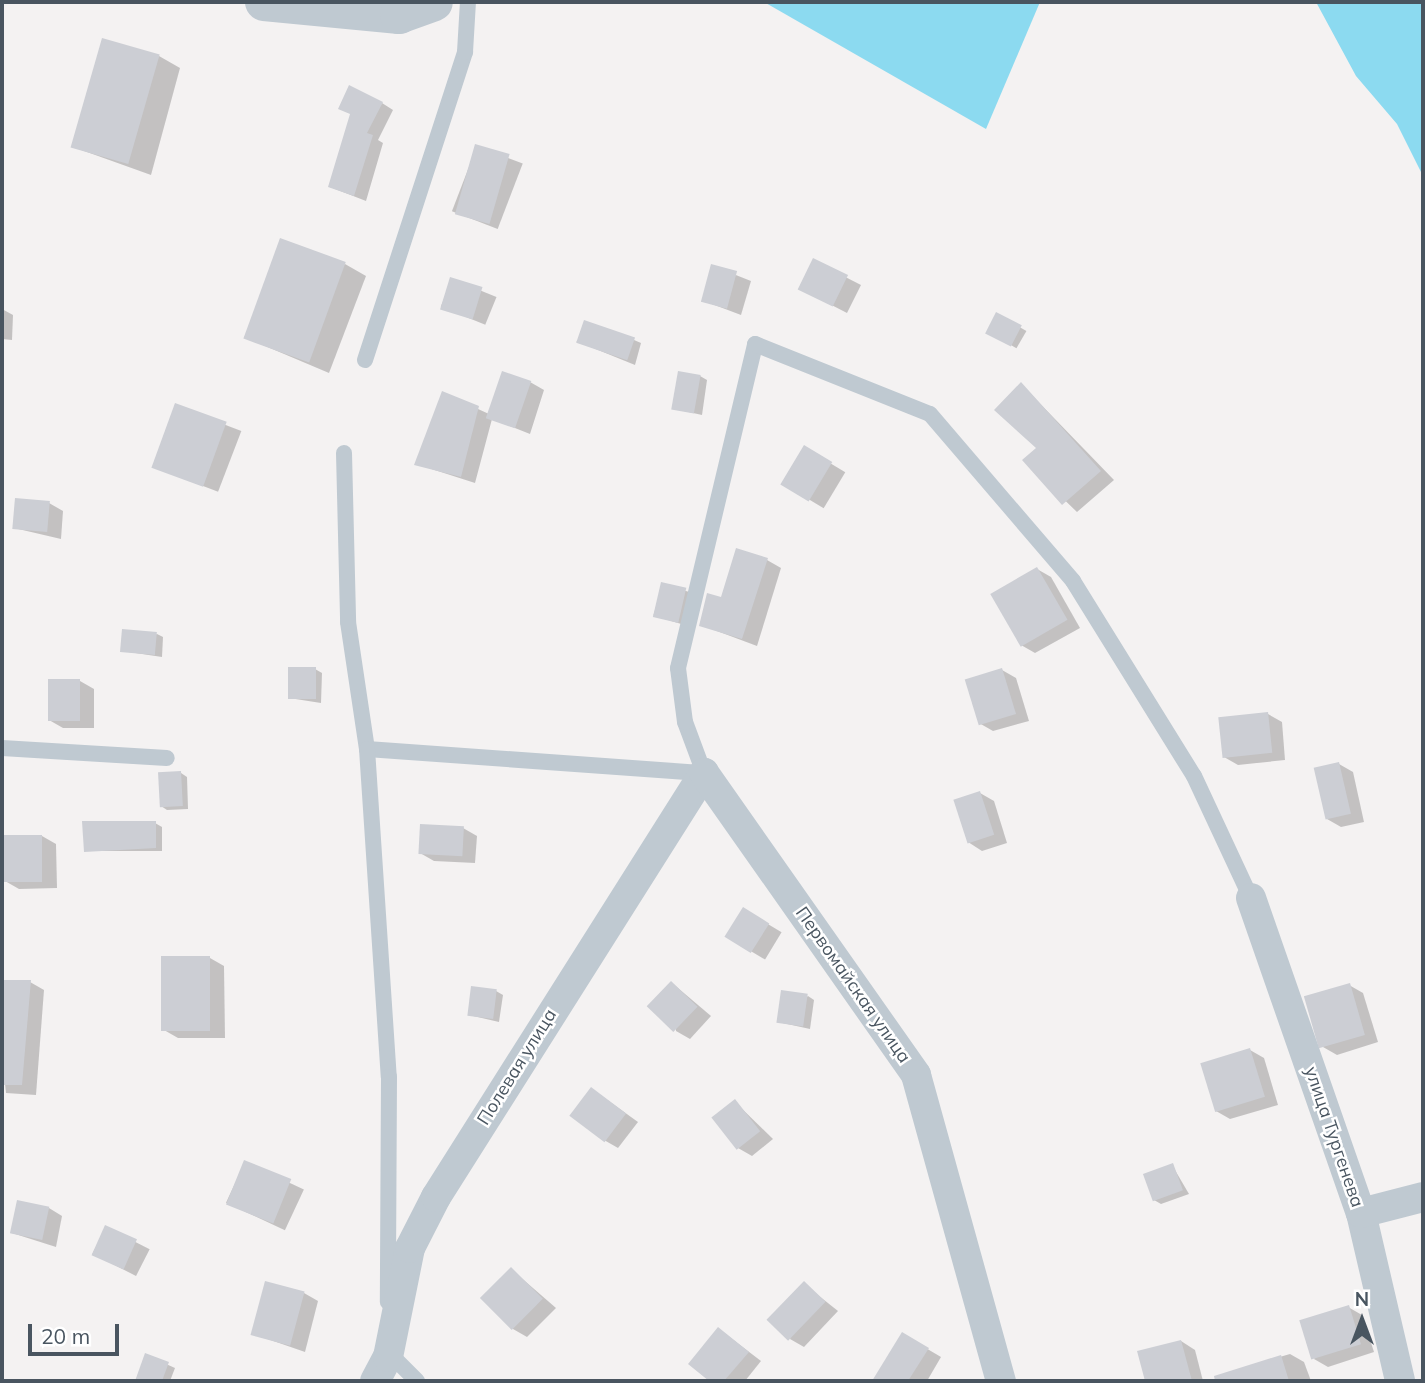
<!DOCTYPE html>
<meta charset="utf-8">
<style>
body{margin:0}
#map{position:relative;width:1425px;height:1383px;overflow:hidden;background:#f4f2f2;font-family:Mulish,sans-serif}
div>[style]{position:absolute}
[style*='--x']{left:calc(var(--x)*1px);top:calc(var(--y)*1px);width:calc(var(--w)*1px);rotate:calc(var(--a)*1deg)}
.water>*{inset:0;background:#8cdaf0}
.shadow>*{inset:0;background:#0003;transform-origin:0 0}
.building>*{inset:0;background:#ccced4;transform-origin:0 0}
.service>*{height:16px;margin:-8px;padding:0 8px;transform-origin:8px;border-radius:8px;background:#bfc9d1}
.minor>*{height:30px;margin:-15px;padding:0 15px;transform-origin:15px;border-radius:15px;background:#bfc9d1}
.tertiary>*{height:38px;margin:-19px;padding:0 19px;transform-origin:19px;border-radius:19px;background:#bfc9d1}
span{translate:-50% -50%;white-space:nowrap;text-align:center;line-height:1.15;-webkit-text-stroke:5px #fff;paint-order:stroke}
.street-label{font-size:18px;color:#495560}
.frame{position:absolute;inset:0;border:4px solid #495560;pointer-events:none}
.north{position:absolute;left:1327px;top:1285px;width:70px;height:70px;-webkit-text-stroke:5px #fff;paint-order:stroke;rotate:0deg;font-size:19px;font-weight:700;line-height:28px;text-align:center;color:#495560}
.north::after{content:'';display:block;margin:auto;width:24px;height:32px;background:#495560;clip-path:polygon(50% 0,100% 100%,50% 72%,0 100%)}
.scale{position:absolute;left:28px;top:1324px;width:91px;height:32px;box-sizing:border-box;border:4px solid #495560;border-top:0;padding-left:9px;font-size:21px;line-height:24px;white-space:nowrap;color:#495560;-webkit-text-stroke:5px #fff;paint-order:stroke}
</style>
<div id="map">
<div class="water">
<div style="clip-path:polygon(764px 2px,1040px 2px,986px 129px)"></div>
<div style="clip-path:polygon(1316px 2px,1423px 2px,1423px 176px,1397px 124px,1356px 76px)"></div>
</div>
<div class="shadow">
<div style="clip-path:polygon(159px 56px,180px 68px,151px 175px,73px 147px)"></div>
<div style="clip-path:polygon(382px 103px,393px 110px,378px 140px,383px 143px,366px 201px,330px 187px)"></div>
<div style="left:477px;top:146px;width:49px;height:70px;rotate:21deg"></div>
<div style="clip-path:polygon(814px 261px,861px 285px,847px 313px,814px 296px)"></div>
<div style="clip-path:polygon(345px 264px,366px 276px,329px 373px,244px 337px)"></div>
<div style="clip-path:polygon(713px 266px,751px 281px,741px 315px,704px 301px)"></div>
<div style="left:452px;top:279px;width:48px;height:30px;rotate:22deg"></div>
<div style="clip-path:polygon(2px 309px,13px 315px,12px 340px,2px 339px)"></div>
<div style="left:997px;top:314px;width:34px;height:20px;rotate:30deg"></div>
<div style="clip-path:polygon(634px 340px,641px 343px,635px 365px,576px 341px)"></div>
<div style="clip-path:polygon(700px 376px,707px 380px,702px 415px,675px 409px)"></div>
<div style="clip-path:polygon(530px 382px,544px 390px,530px 434px,492px 419px,475px 483px,416px 464px,443px 393px,489px 414px)"></div>
<div style="clip-path:polygon(1021px 384px,1114px 480px,1077px 512px,1024px 461px,1039px 448px)"></div>
<div style="left:176px;top:406px;width:70px;height:65px;rotate:21deg"></div>
<div style="left:805px;top:448px;width:47px;height:42px;rotate:31deg"></div>
<div style="clip-path:polygon(49px 503px,63px 511px,61px 539px,14px 528px)"></div>
<div style="clip-path:polygon(767px 560px,781px 568px,757px 646px,701px 625px)"></div>
<div style="clip-path:polygon(1037px 569px,1051px 577px,1080px 628px,1035px 653px,1021px 645px)"></div>
<div style="left:663px;top:584px;width:30px;height:33px;rotate:17deg"></div>
<div style="clip-path:polygon(157px 634px,163px 637px,162px 657px,122px 651px)"></div>
<div style="clip-path:polygon(315px 669px,322px 673px,321px 703px,289px 698px)"></div>
<div style="clip-path:polygon(1002px 670px,1016px 678px,1029px 721px,993px 731px,979px 723px)"></div>
<div style="clip-path:polygon(80px 681px,94px 689px,94px 728px,63px 728px,49px 720px)"></div>
<div style="clip-path:polygon(1268px 714px,1282px 722px,1285px 760px,1238px 765px,1224px 757px)"></div>
<div style="clip-path:polygon(1339px 764px,1353px 772px,1364px 822px,1341px 827px,1327px 819px)"></div>
<div style="clip-path:polygon(181px 773px,187px 777px,188px 809px,167px 810px,161px 806px)"></div>
<div style="clip-path:polygon(980px 793px,994px 801px,1007px 843px,982px 851px,968px 842px)"></div>
<div style="clip-path:polygon(155px 823px,162px 827px,162px 851px,85px 851px)"></div>
<div style="clip-path:polygon(463px 828px,477px 836px,475px 863px,434px 861px,420px 853px)"></div>
<div style="clip-path:polygon(42px 836px,56px 844px,57px 888px,19px 889px,5px 881px)"></div>
<div style="left:743px;top:909px;width:45px;height:32px;rotate:31deg"></div>
<div style="clip-path:polygon(210px 958px,224px 966px,225px 1038px,178px 1038px,164px 1030px)"></div>
<div style="clip-path:polygon(30px 982px,44px 990px,36px 1095px,6px 1093px,2px 1056px)"></div>
<div style="clip-path:polygon(672px 983px,711px 1016px,690px 1039px,676px 1031px)"></div>
<div style="clip-path:polygon(1349px 985px,1363px 993px,1378px 1042px,1337px 1055px,1323px 1047px)"></div>
<div style="clip-path:polygon(496px 991px,503px 995px,499px 1022px,469px 1015px)"></div>
<div style="clip-path:polygon(808px 996px,814px 1000px,810px 1029px,778px 1022px)"></div>
<div style="clip-path:polygon(1250px 1050px,1264px 1058px,1278px 1105px,1230px 1119px,1216px 1111px)"></div>
<div style="clip-path:polygon(592px 1089px,638px 1122px,618px 1148px,604px 1140px)"></div>
<div style="clip-path:polygon(735px 1102px,773px 1139px,752px 1156px,738px 1148px)"></div>
<div style="left:245px;top:1162px;width:65px;height:45px;rotate:25deg"></div>
<div style="clip-path:polygon(1172px 1165px,1189px 1194px,1161px 1204px,1154px 1200px)"></div>
<div style="clip-path:polygon(49px 1208px,62px 1216px,56px 1247px,12px 1233px)"></div>
<div style="left:106px;top:1227px;width:49px;height:30px;rotate:27deg"></div>
<div style="clip-path:polygon(511px 1269px,556px 1308px,527px 1337px,513px 1329px)"></div>
<div style="clip-path:polygon(804px 1284px,838px 1311px,804px 1347px,790px 1339px)"></div>
<div style="clip-path:polygon(304px 1293px,318px 1301px,305px 1352px,253px 1334px)"></div>
<div style="clip-path:polygon(1348px 1307px,1362px 1315px,1374px 1352px,1328px 1367px,1314px 1359px)"></div>
<div style="clip-path:polygon(719px 1329px,761px 1361px,745px 1381px,712px 1381px,690px 1364px)"></div>
<div style="clip-path:polygon(902px 1334px,941px 1357px,927px 1381px,888px 1381px,878px 1375px)"></div>
<div style="clip-path:polygon(1181px 1341px,1195px 1350px,1203px 1381px,1147px 1381px,1139px 1352px)"></div>
<div style="clip-path:polygon(1290px 1354px,1304px 1362px,1311px 1381px,1258px 1381px,1252px 1365px)"></div>
<div style="clip-path:polygon(146px 1355px,175px 1368px,170px 1381px,138px 1378px)"></div>
</div>
<div class="building">
<div style="left:102px;top:38px;width:60px;height:114px;rotate:16deg"></div>
<div style="clip-path:polygon(349px 85px,383px 102px,367px 133px,373px 135px,354px 196px,328px 187px,350px 114px,338px 109px)"></div>
<div style="left:475px;top:144px;width:36px;height:73px;rotate:16deg"></div>
<div style="left:280px;top:238px;width:70px;height:107px;rotate:20deg"></div>
<div style="left:813px;top:258px;width:39px;height:35px;rotate:26deg"></div>
<div style="left:711px;top:264px;width:27px;height:39px;rotate:15deg"></div>
<div style="left:450px;top:277px;width:34px;height:34px;rotate:17deg"></div>
<div style="left:996px;top:312px;width:29px;height:24px;rotate:27deg"></div>
<div style="left:584px;top:320px;width:54px;height:24px;rotate:19deg"></div>
<div style="left:502px;top:371px;width:31px;height:50px;rotate:19deg"></div>
<div style="left:678px;top:371px;width:23px;height:39px;rotate:10deg"></div>
<div style="clip-path:polygon(1021px 382px,1101px 471px,1062px 505px,1022px 460px,1036px 448px,994px 410px)"></div>
<div style="clip-path:polygon(442px 391px,479px 406px,461px 477px,414px 465px)"></div>
<div style="left:175px;top:403px;width:55px;height:69px;rotate:20deg"></div>
<div style="left:804px;top:445px;width:33px;height:46px;rotate:31deg"></div>
<div style="left:15px;top:498px;width:35px;height:31px;rotate:5deg"></div>
<div style="clip-path:polygon(736px 548px,768px 558px,742px 639px,699px 626px,707px 593px,721px 597px)"></div>
<div style="left:1037px;top:567px;width:61px;height:54px;rotate:60deg"></div>
<div style="left:661px;top:582px;width:26px;height:36px;rotate:13deg"></div>
<div style="left:122px;top:629px;width:35px;height:23px;rotate:5deg"></div>
<div style="left:288px;top:667px;width:28px;height:32px"></div>
<div style="left:1002px;top:668px;width:48px;height:39px;rotate:73deg"></div>
<div style="left:48px;top:679px;width:32px;height:42px"></div>
<div style="left:1268px;top:712px;width:41px;height:50px;rotate:84deg"></div>
<div style="left:1339px;top:762px;width:53px;height:26px;rotate:77deg"></div>
<div style="left:181px;top:771px;width:35px;height:23px;rotate:87deg"></div>
<div style="left:980px;top:791px;width:46px;height:28px;rotate:72deg"></div>
<div style="clip-path:polygon(82px 821px,156px 821px,156px 848px,84px 852px)"></div>
<div style="left:420px;top:824px;width:44px;height:30px;rotate:3deg"></div>
<div style="left:3px;top:835px;width:39px;height:47px"></div>
<div style="left:743px;top:907px;width:31px;height:35px;rotate:32deg"></div>
<div style="left:161px;top:956px;width:49px;height:75px"></div>
<div style="clip-path:polygon(2px 980px,31px 980px,22px 1085px,2px 1085px)"></div>
<div style="left:671px;top:981px;width:37px;height:35px;rotate:44deg"></div>
<div style="left:1350px;top:983px;width:54px;height:48px;rotate:74deg"></div>
<div style="left:471px;top:986px;width:26px;height:30px;rotate:7deg"></div>
<div style="left:781px;top:990px;width:27px;height:33px;rotate:8deg"></div>
<div style="left:1250px;top:1048px;width:51px;height:52px;rotate:73deg"></div>
<div style="left:591px;top:1087px;width:44px;height:36px;rotate:37deg"></div>
<div style="left:735px;top:1099px;width:41px;height:30px;rotate:52deg"></div>
<div style="left:244px;top:1160px;width:51px;height:48px;rotate:22deg"></div>
<div style="left:1173px;top:1163px;width:29px;height:32px;rotate:70deg"></div>
<div style="left:17px;top:1200px;width:33px;height:34px;rotate:12deg"></div>
<div style="left:105px;top:1225px;width:35px;height:33px;rotate:24deg"></div>
<div style="left:511px;top:1267px;width:45px;height:44px;rotate:45deg"></div>
<div style="left:265px;top:1281px;width:41px;height:56px;rotate:15deg"></div>
<div style="left:804px;top:1281px;width:30px;height:54px;rotate:44deg"></div>
<div style="left:1349px;top:1305px;width:41px;height:52px;rotate:73deg"></div>
<div style="clip-path:polygon(718px 1327px,749px 1352px,724px 1381px,709px 1381px,688px 1364px)"></div>
<div style="clip-path:polygon(902px 1332px,929px 1348px,908px 1381px,872px 1381px)"></div>
<div style="clip-path:polygon(1181px 1340px,1192px 1381px,1145px 1381px,1137px 1351px)"></div>
<div style="clip-path:polygon(145px 1353px,169px 1362px,162px 1381px,135px 1381px)"></div>
<div style="clip-path:polygon(1281px 1355px,1289px 1381px,1215px 1381px,1214px 1376px)"></div>
</div>
<div class="service">
<div style="--x:365;--y:360;--w:324;--a:-72"></div>
<div style="--x:465;--y:52;--w:50;--a:-86.6"></div>
<div style="--x:344;--y:453;--w:169;--a:88.6"></div>
<div style="--x:348;--y:622;--w:128;--a:81.5"></div>
<div style="--x:367;--y:749;--w:338;--a:4.1"></div>
<div style="--x:704;--y:773;--w:54;--a:-110.4"></div>
<div style="--x:685;--y:722;--w:54;--a:-97.4"></div>
<div style="--x:678;--y:668;--w:333;--a:-76.6"></div>
<div style="--x:755;--y:344;--w:188;--a:21.8"></div>
<div style="--x:930;--y:414;--w:220;--a:49.4"></div>
<div style="--x:1073;--y:581;--w:229;--a:58.2"></div>
<div style="--x:1194;--y:776;--w:135;--a:65"></div>
<div style="--x:2;--y:748;--w:165;--a:3.5"></div>
<div style="--x:367;--y:749;--w:329;--a:86.2"></div>
<div style="--x:389;--y:1077;--w:225;--a:90.3"></div>
<div style="--x:388;--y:1352;--w:41;--a:45"></div>
</div>
<div class="minor">
<div style="--x:1251;--y:898;--w:334;--a:70.8"></div>
<div style="--x:1361;--y:1213;--w:172;--a:76.9"></div>
<div style="--x:1361;--y:1213;--w:64;--a:-14.5"></div>
<div style="--x:375;--y:1381;--w:27;--a:-62"></div>
<div style="--x:388;--y:1357;--w:111;--a:-78.6"></div>
<div style="--x:410;--y:1248;--w:57;--a:-63"></div>
<div style="--x:436;--y:1197;--w:502;--a:-57.7"></div>
<div style="--x:704;--y:773;--w:369;--a:54.9"></div>
<div style="--x:916;--y:1075;--w:318;--a:74.5"></div>
</div>
<div class="tertiary">
<div style="--x:264;--y:2;--w:136;--a:5.5"></div>
<div style="--x:399;--y:15;--w:37;--a:-20"></div>
</div>
<div class="street-label">
<span style="left:853px;top:985px;rotate:55deg">Первомайская улица</span>
<span style="left:517px;top:1067px;rotate:-58deg">Полевая улица</span>
<span style="left:1334px;top:1137px;rotate:71deg">улица Тургенева</span>
</div>
<div class="frame"></div>
<div class="north">N</div>
<div class="scale">20 m</div>
</div>
